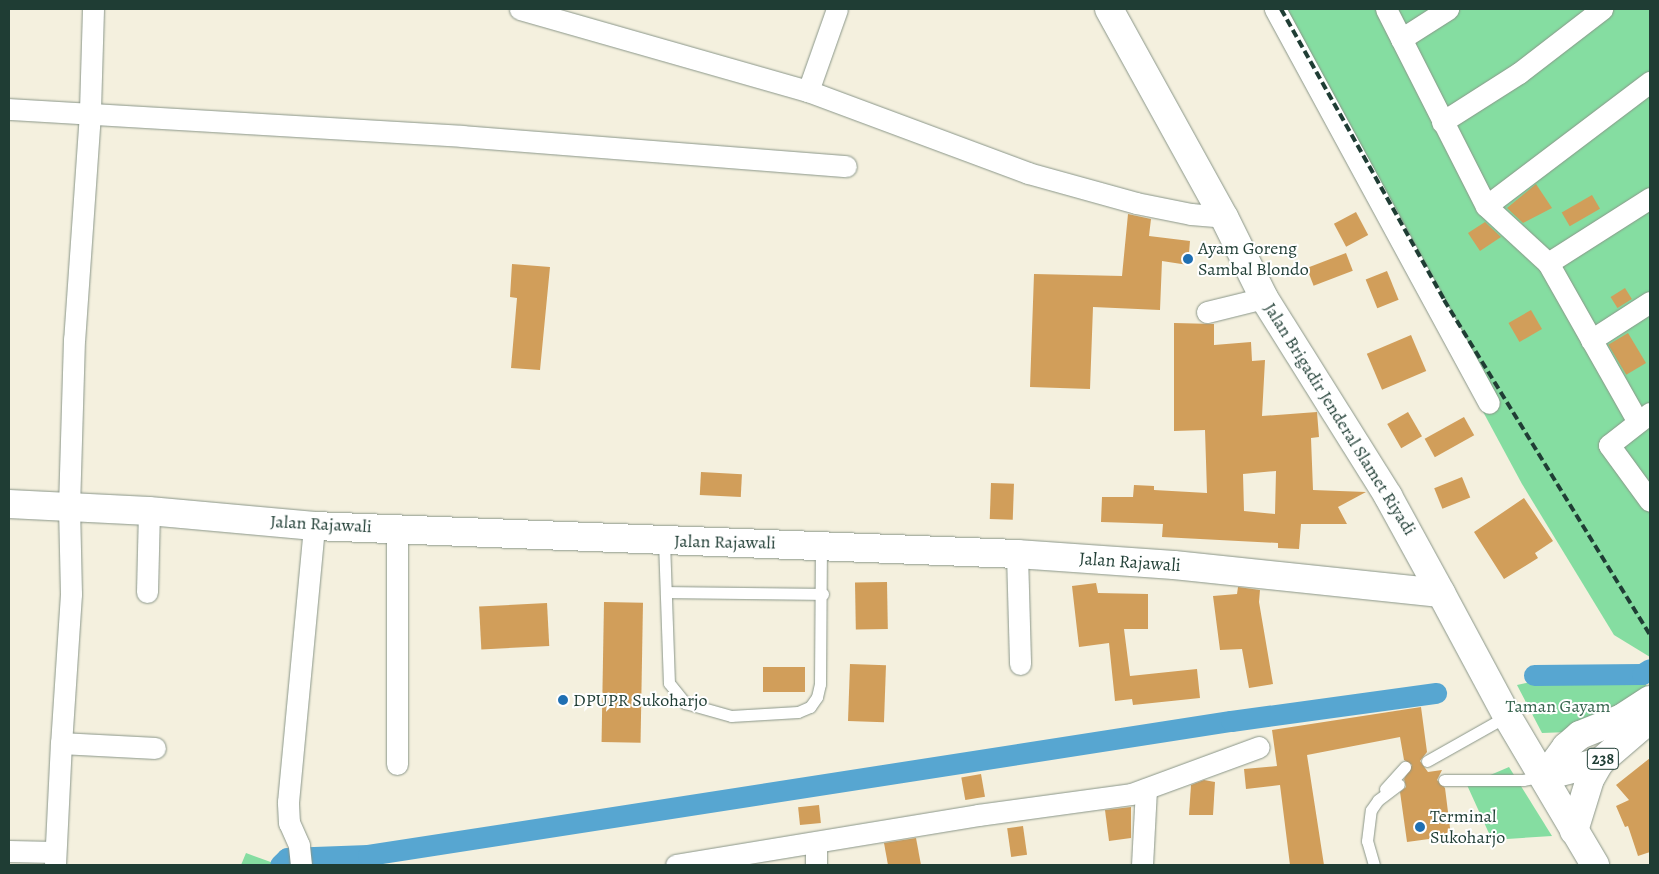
<!DOCTYPE html>
<style>
body{margin:0}
#map{position:relative;width:1659px;height:874px;overflow:hidden;background:#f4f0de;font-family:Alegreya,serif}
div>[style]{position:absolute}
[style*='--x']{left:calc(var(--x)*1px);top:calc(var(--y)*1px);width:calc(var(--w)*1px);rotate:calc(var(--a)*1deg)}
.green>*{inset:0;background:#85dda1}
.canal>*{height:21px;margin:-10.5px;padding:0 10.5px;transform-origin:10.5px;border-radius:10.5px;background:#57a6d1}
.building>*{inset:0;background:#d19e5a;transform-origin:0 0}
.roads{filter:drop-shadow(0 0 1px #8a9689) drop-shadow(0 0 1px #8a9689)}
.service>*{height:11px;margin:-5.5px;padding:0 5.5px;transform-origin:5.5px;border-radius:5.5px;background:#fff}
.minor>*{height:21px;margin:-10.5px;padding:0 10.5px;transform-origin:10.5px;border-radius:10.5px;background:#fff}
.secondary>*{height:28px;margin:-14px;padding:0 14px;transform-origin:14px;border-radius:14px;background:#fff}
.primary>*{height:28px;margin:-14px;padding:0 14px;transform-origin:14px;border-radius:14px;background:#fff}
.rail>*{height:4px;margin-top:-2px;transform-origin:0;background:repeating-linear-gradient(90deg,#1f3d34 0 8px,transparent 0 12px)}
.dots>*{width:14px;height:14px;translate:-50% -50%;box-sizing:border-box;border:2px solid #fff;border-radius:50%}
span{translate:-50% -50%;white-space:nowrap;text-align:center;line-height:1.15;-webkit-text-stroke:4px #fff;paint-order:stroke}
.shield-label span{padding:1px 4px;background:#fff;border:1px solid;border-radius:4px;-webkit-text-stroke-width:0}
.shield-label{font-size:16px;color:#1f3d34;font-weight:700}
.poi-label{font-size:18px;color:#1f3d34}
.left{translate:0 -50%;text-align:left}
.street-label{font-size:18px;color:#1f3d34}
.park-label{font-size:18px;color:#38654f}
.frame{position:absolute;inset:0;border:10px solid #1f3d34;pointer-events:none}
</style>
<div id="map">
<div class="green">
<div style="clip-path:polygon(1266px 9px,1650px 9px,1650px 657px,1614px 635px,1522px 484px)"></div>
<div style="clip-path:polygon(1643px 679px,1650px 692px,1569px 732px,1542px 733px,1517px 685px,1539px 680px)"></div>
<div style="clip-path:polygon(1509px 767px,1552px 836px,1492px 840px,1467px 785px)"></div>
<div style="clip-path:polygon(246px 853px,279px 865px,241px 865px)"></div>
</div>
<div class="canal">
<div style="--x:1534;--y:675;--w:108;--a:-0.5"></div>
<div style="--x:1642;--y:674;--w:9;--a:-32"></div>
<div style="--x:280;--y:865;--w:10;--a:-45"></div>
<div style="--x:287;--y:858;--w:81;--a:-2.1"></div>
<div style="--x:368;--y:855;--w:873;--a:-8.83"></div>
<div style="--x:1231;--y:721;--w:207;--a:-7.8"></div>
</div>
<div class="building">
<div style="clip-path:polygon(1536px 184px,1552px 208px,1523px 223px,1507px 208px)"></div>
<div style="left:1592px;top:195px;width:16px;height:35px;rotate:60deg"></div>
<div style="left:1356px;top:212px;width:26px;height:25px;rotate:62deg"></div>
<div style="clip-path:polygon(1128px 214px,1151px 219px,1149px 236px,1190px 241px,1188px 265px,1162px 261px,1160px 310px,1093px 307px,1090px 389px,1030px 387px,1034px 274px,1122px 276px)"></div>
<div style="clip-path:polygon(1485px 222px,1501px 237px,1480px 251px,1468px 233px)"></div>
<div style="left:1346px;top:253px;width:19px;height:42px;rotate:69deg"></div>
<div style="clip-path:polygon(512px 264px,550px 267px,540px 370px,511px 368px,517px 298px,510px 297px)"></div>
<div style="left:1387px;top:271px;width:31px;height:23px;rotate:68deg"></div>
<div style="left:1625px;top:288px;width:13px;height:17px;rotate:58deg"></div>
<div style="left:1531px;top:310px;width:22px;height:26px;rotate:60deg"></div>
<div style="clip-path:polygon(evenodd,1174px 323px,1214px 324px,1214px 345px,1251px 342px,1252px 361px,1265px 360px,1262px 416px,1317px 412px,1319px 437px,1311px 438px,1313px 490px,1366px 492px,1338px 507px,1347px 524px,1301px 524px,1299px 549px,1278px 548px,1278px 543px,1162px 537px,1163px 524px,1101px 522px,1102px 497px,1133px 497px,1134px 485px,1154px 486px,1154px 490px,1207px 493px,1205px 430px,1174px 431px,1174px 323px,1276px 471px,1275px 514px,1244px 511px,1243px 474px,1276px 471px)"></div>
<div style="left:1628px;top:333px;width:35px;height:23px;rotate:59deg"></div>
<div style="left:1411px;top:335px;width:39px;height:48px;rotate:67deg"></div>
<div style="left:1408px;top:412px;width:28px;height:24px;rotate:60deg"></div>
<div style="left:1464px;top:417px;width:21px;height:45px;rotate:61deg"></div>
<div style="left:701px;top:472px;width:41px;height:23px;rotate:3deg"></div>
<div style="left:1462px;top:477px;width:22px;height:30px;rotate:68deg"></div>
<div style="left:991px;top:483px;width:23px;height:36px;rotate:2deg"></div>
<div style="clip-path:polygon(1524px 498px,1553px 541px,1535px 553px,1538px 558px,1504px 579px,1474px 532px)"></div>
<div style="left:887px;top:582px;width:47px;height:32px;rotate:89deg"></div>
<div style="clip-path:polygon(1096px 583px,1098px 593px,1148px 594px,1148px 629px,1124px 629px,1130px 676px,1197px 669px,1200px 698px,1133px 705px,1132px 699px,1115px 701px,1109px 643px,1079px 647px,1072px 586px)"></div>
<div style="clip-path:polygon(1238px 587px,1260px 590px,1259px 602px,1273px 684px,1249px 688px,1242px 649px,1220px 650px,1213px 596px,1237px 594px)"></div>
<div style="left:604px;top:602px;width:39px;height:140px;rotate:1deg"></div>
<div style="left:547px;top:603px;width:43px;height:68px;rotate:87deg"></div>
<div style="left:850px;top:664px;width:36px;height:57px;rotate:2deg"></div>
<div style="left:805px;top:667px;width:25px;height:42px;rotate:90deg"></div>
<div style="clip-path:polygon(1421px 707px,1427px 752px,1420px 761px,1428px 772px,1442px 770px,1437px 780px,1445px 788px,1451px 836px,1407px 842px,1400px 792px,1406px 787px,1404px 779px,1412px 765px,1404px 760px,1400px 737px,1307px 755px,1324px 865px,1290px 865px,1280px 785px,1246px 789px,1244px 769px,1277px 766px,1272px 730px)"></div>
<div style="clip-path:polygon(1650px 758px,1650px 852px,1638px 856px,1628px 826px,1625px 827px,1616px 806px,1629px 800px,1616px 785px)"></div>
<div style="left:981px;top:774px;width:23px;height:20px;rotate:80deg"></div>
<div style="clip-path:polygon(1204px 780px,1215px 782px,1213px 815px,1189px 815px,1191px 785px)"></div>
<div style="left:819px;top:805px;width:18px;height:21px;rotate:84deg"></div>
<div style="clip-path:polygon(1131px 807px,1131px 838px,1109px 841px,1105px 810px)"></div>
<div style="left:1023px;top:826px;width:29px;height:16px;rotate:82deg"></div>
<div style="clip-path:polygon(916px 838px,921px 865px,888px 865px,884px 843px)"></div>
</div>
<div class="roads">
<div class="service">
<div style="--x:664;--y:541;--w:142;--a:88"></div>
<div style="--x:669;--y:683;--w:26;--a:51"></div>
<div style="--x:685;--y:703;--w:48;--a:15.8"></div>
<div style="--x:731;--y:716;--w:67;--a:-3.4"></div>
<div style="--x:798;--y:712;--w:13;--a:-23"></div>
<div style="--x:810;--y:707;--w:12;--a:-55"></div>
<div style="--x:817;--y:697;--w:13;--a:-77"></div>
<div style="--x:820;--y:684;--w:139;--a:-89.6"></div>
<div style="--x:666;--y:592;--w:157;--a:0.7"></div>
<div style="--x:1427;--y:761;--w:92;--a:-29.4"></div>
<div style="--x:1444;--y:780;--w:79;--a:0"></div>
<div style="--x:1523;--y:780;--w:20;--a:-11"></div>
<div style="--x:1385;--y:789;--w:30;--a:-48"></div>
<div style="--x:1374;--y:865;--w:25;--a:-106"></div>
<div style="--x:1367;--y:841;--w:31;--a:-83"></div>
<div style="--x:1371;--y:810;--w:12;--a:-55"></div>
<div style="--x:1378;--y:800;--w:26;--a:-37"></div>
</div>
<div class="minor">
<div style="--x:93;--y:9;--w:104;--a:91.7"></div>
<div style="--x:90;--y:113;--w:227;--a:94"></div>
<div style="--x:74;--y:339;--w:167;--a:91.7"></div>
<div style="--x:69;--y:506;--w:88;--a:88.7"></div>
<div style="--x:71;--y:594;--w:149;--a:93.8"></div>
<div style="--x:61;--y:743;--w:94;--a:3"></div>
<div style="--x:520;--y:9;--w:299;--a:15.9"></div>
<div style="--x:808;--y:91;--w:235;--a:20.4"></div>
<div style="--x:1028;--y:173;--w:112;--a:15.5"></div>
<div style="--x:1136;--y:203;--w:56;--a:11.3"></div>
<div style="--x:1191;--y:214;--w:33;--a:5"></div>
<div style="--x:1275;--y:9;--w:448;--a:61.5"></div>
<div style="--x:1386;--y:9;--w:221;--a:63.1"></div>
<div style="--x:1486;--y:206;--w:84;--a:42.6"></div>
<div style="--x:1548;--y:263;--w:180;--a:60.5"></div>
<div style="--x:1401;--y:39;--w:56;--a:-32.6"></div>
<div style="--x:808;--y:91;--w:87;--a:-70.5"></div>
<div style="--x:9;--y:109;--w:454;--a:3.4"></div>
<div style="--x:462;--y:136;--w:385;--a:4.5"></div>
<div style="--x:1442;--y:122;--w:91;--a:-32.5"></div>
<div style="--x:1519;--y:73;--w:105;--a:-37.6"></div>
<div style="--x:1486;--y:206;--w:206;--a:-37.1"></div>
<div style="--x:1548;--y:263;--w:121;--a:-32.5"></div>
<div style="--x:1207;--y:312;--w:59;--a:-13.8"></div>
<div style="--x:1591;--y:340;--w:70;--a:-32.8"></div>
<div style="--x:1650;--y:413;--w:52;--a:142"></div>
<div style="--x:1609;--y:445;--w:69;--a:53.8"></div>
<div style="--x:397;--y:527;--w:237;--a:90"></div>
<div style="--x:1017;--y:554;--w:110;--a:88.4"></div>
<div style="--x:147;--y:592;--w:81;--a:-88.6"></div>
<div style="--x:816;--y:843;--w:22;--a:90"></div>
<div style="--x:9;--y:851;--w:46;--a:1.2"></div>
<div style="--x:55;--y:865;--w:122;--a:-87.2"></div>
<div style="--x:301;--y:865;--w:20;--a:-96"></div>
<div style="--x:299;--y:845;--w:24;--a:-114"></div>
<div style="--x:289;--y:823;--w:21;--a:-93"></div>
<div style="--x:288;--y:802;--w:277;--a:-84.6"></div>
<div style="--x:676;--y:865;--w:306;--a:-9.4"></div>
<div style="--x:978;--y:815;--w:154;--a:-7.8"></div>
<div style="--x:1131;--y:794;--w:136;--a:-20.2"></div>
<div style="--x:1142;--y:865;--w:76;--a:-87"></div>
</div>
<div class="secondary">
<div style="--x:1109;--y:9;--w:238;--a:61.1"></div>
<div style="--x:1224;--y:217;--w:90;--a:63.7"></div>
<div style="--x:1264;--y:298;--w:234;--a:57.9"></div>
<div style="--x:1388;--y:496;--w:111;--a:61.3"></div>
</div>
<div class="primary">
<div style="--x:9;--y:504;--w:140;--a:2.9"></div>
<div style="--x:149;--y:511;--w:166;--a:5.2"></div>
<div style="--x:314;--y:526;--w:704;--a:2.28"></div>
<div style="--x:1017;--y:554;--w:157;--a:4"></div>
<div style="--x:1174;--y:565;--w:268;--a:6"></div>
<div style="--x:1441;--y:593;--w:140;--a:61.8"></div>
<div style="--x:1507;--y:716;--w:173;--a:59.4"></div>
<div style="--x:1545;--y:776;--w:36;--a:-54"></div>
<div style="--x:1566;--y:747;--w:18;--a:-41"></div>
<div style="--x:1580;--y:735;--w:45;--a:-22"></div>
<div style="--x:1622;--y:718;--w:33;--a:-33"></div>
<div style="--x:1545;--y:776;--w:57;--a:-14.3"></div>
<div style="--x:1600;--y:762;--w:66;--a:-40.7"></div>
<div style="--x:1574;--y:831;--w:54;--a:-72.9"></div>
<div style="--x:1590;--y:779;--w:20;--a:-60"></div>
</div>
</div>
<div class="rail">
<div style="--x:1281;--y:9;--w:334;--a:60.7"></div>
<div style="--x:1444;--y:300;--w:393;--a:58.4"></div>
</div>
<div class="dots">
<div style="left:1188px;top:259px;background:#1f6fb2"></div>
<div style="left:563px;top:700px;background:#1f6fb2"></div>
<div style="left:1420px;top:827px;background:#1f6fb2"></div>
</div>
<div class="shield-label">
<span style="left:1603px;top:759px">238</span>
</div>
<div class="poi-label">
<span class="left" style="left:1198px;top:259px">Ayam Goreng<br>Sambal Blondo</span>
<span class="left" style="left:573px;top:700px">DPUPR Sukoharjo</span>
<span class="left" style="left:1430px;top:827px">Terminal<br>Sukoharjo</span>
</div>
<div class="street-label">
<span style="left:1340px;top:419px;rotate:58deg">Jalan Brigadir Jenderal Slamet Riyadi</span>
<span style="left:321px;top:524px;rotate:3deg">Jalan Rajawali</span>
<span style="left:725px;top:542px;rotate:1deg">Jalan Rajawali</span>
<span style="left:1130px;top:562px;rotate:4deg">Jalan Rajawali</span>
</div>
<div class="park-label">
<span style="left:1558px;top:706px">Taman Gayam</span>
</div>
<div class="frame"></div>
</div>
